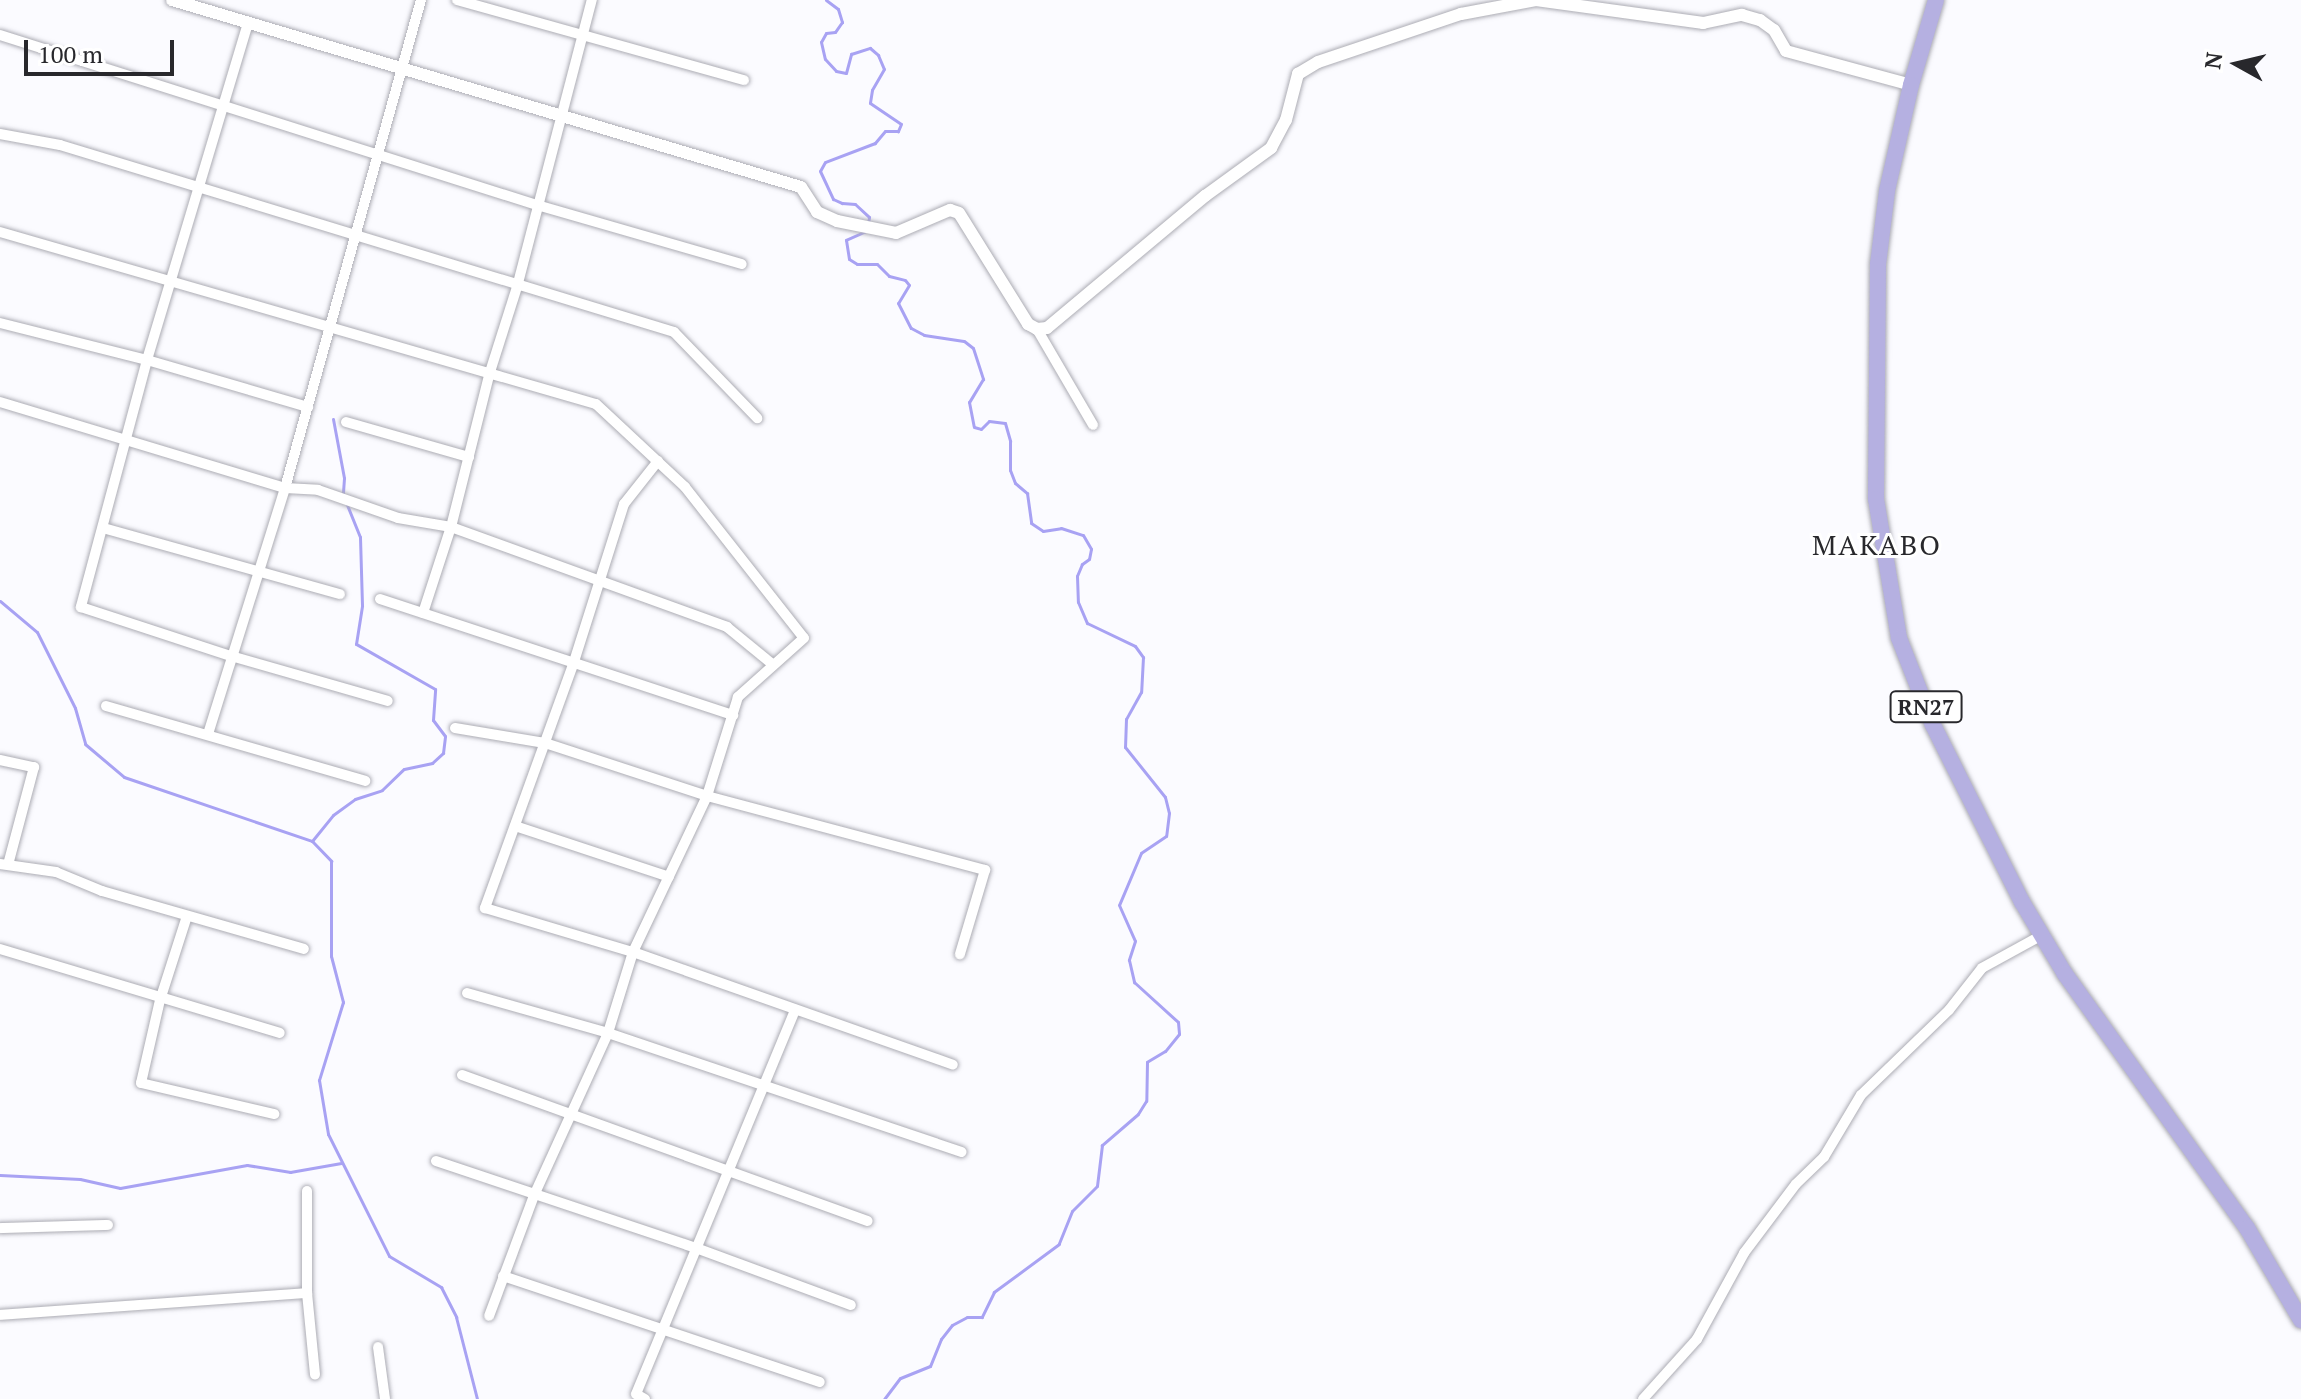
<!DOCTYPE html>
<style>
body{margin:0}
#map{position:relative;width:2301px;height:1399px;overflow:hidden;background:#fbfbff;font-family:"PT Serif",serif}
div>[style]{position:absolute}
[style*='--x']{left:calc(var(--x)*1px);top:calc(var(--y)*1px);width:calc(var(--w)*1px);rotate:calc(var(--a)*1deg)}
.stream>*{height:3px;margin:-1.5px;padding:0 1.5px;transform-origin:1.5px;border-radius:1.5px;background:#a8a2f3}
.roads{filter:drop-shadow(0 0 2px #acacb4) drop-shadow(0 0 2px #acacb4)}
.minor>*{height:10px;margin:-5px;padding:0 5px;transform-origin:5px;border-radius:5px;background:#fff}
.tertiary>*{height:12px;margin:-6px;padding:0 6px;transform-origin:6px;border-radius:6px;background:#fff}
.primary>*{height:16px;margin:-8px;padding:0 8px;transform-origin:8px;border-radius:8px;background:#b5b0e1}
span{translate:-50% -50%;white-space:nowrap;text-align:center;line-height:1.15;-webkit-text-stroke:6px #fff;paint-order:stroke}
.shield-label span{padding:2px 6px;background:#fff;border:2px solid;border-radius:6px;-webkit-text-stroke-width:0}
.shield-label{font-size:22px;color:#28282c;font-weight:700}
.quarter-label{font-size:28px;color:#28282c;letter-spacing:2px}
.north{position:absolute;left:2197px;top:24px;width:80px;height:80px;-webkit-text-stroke:6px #fff;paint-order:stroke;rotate:278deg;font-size:22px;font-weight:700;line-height:32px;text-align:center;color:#28282c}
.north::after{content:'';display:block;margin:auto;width:28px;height:36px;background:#28282c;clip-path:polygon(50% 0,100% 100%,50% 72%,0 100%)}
.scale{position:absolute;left:24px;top:40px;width:150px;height:36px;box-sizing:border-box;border:4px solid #28282c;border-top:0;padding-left:10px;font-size:24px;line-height:28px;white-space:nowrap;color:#28282c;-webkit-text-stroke:6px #fff;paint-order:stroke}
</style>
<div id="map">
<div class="stream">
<div style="--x:826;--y:0;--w:15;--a:37"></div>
<div style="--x:838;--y:9;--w:14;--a:73"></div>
<div style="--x:842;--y:22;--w:12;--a:125"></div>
<div style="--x:835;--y:32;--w:9;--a:174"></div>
<div style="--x:826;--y:33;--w:10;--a:119"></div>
<div style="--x:821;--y:42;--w:17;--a:77"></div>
<div style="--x:825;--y:59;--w:16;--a:47"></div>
<div style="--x:836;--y:71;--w:10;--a:11"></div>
<div style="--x:846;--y:73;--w:20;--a:-75"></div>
<div style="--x:851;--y:54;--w:20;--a:-18"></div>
<div style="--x:870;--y:48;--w:11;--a:41"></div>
<div style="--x:878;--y:55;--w:15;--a:67"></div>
<div style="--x:884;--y:69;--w:24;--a:120"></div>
<div style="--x:872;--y:90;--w:13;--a:99"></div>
<div style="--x:870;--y:103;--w:37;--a:34"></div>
<div style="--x:901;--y:124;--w:8;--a:113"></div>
<div style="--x:898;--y:131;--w:13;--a:180"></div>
<div style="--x:885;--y:131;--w:16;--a:130"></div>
<div style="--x:875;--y:143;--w:53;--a:159.2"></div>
<div style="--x:825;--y:162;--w:10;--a:119"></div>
<div style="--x:820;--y:171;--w:31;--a:65"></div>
<div style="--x:833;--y:199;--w:10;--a:24"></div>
<div style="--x:842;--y:203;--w:13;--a:4"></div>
<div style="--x:855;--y:204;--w:19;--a:43"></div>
<div style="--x:869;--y:217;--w:7;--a:98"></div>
<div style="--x:866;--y:231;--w:22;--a:156"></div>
<div style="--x:846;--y:240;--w:19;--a:81"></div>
<div style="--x:849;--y:259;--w:9;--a:32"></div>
<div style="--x:857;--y:264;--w:20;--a:0"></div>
<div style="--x:877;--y:264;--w:17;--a:45"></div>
<div style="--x:889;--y:276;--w:16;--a:14"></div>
<div style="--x:905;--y:280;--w:6;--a:51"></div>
<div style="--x:909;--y:285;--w:21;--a:121"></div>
<div style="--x:898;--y:303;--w:28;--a:63"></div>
<div style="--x:911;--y:328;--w:15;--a:28"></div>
<div style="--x:924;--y:335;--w:40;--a:8.5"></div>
<div style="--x:964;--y:341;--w:11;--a:38"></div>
<div style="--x:973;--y:348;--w:33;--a:72"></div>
<div style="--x:983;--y:379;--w:27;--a:121"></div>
<div style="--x:969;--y:402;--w:25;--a:79"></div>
<div style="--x:974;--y:427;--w:7;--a:16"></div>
<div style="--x:981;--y:429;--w:11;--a:-45"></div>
<div style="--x:989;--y:421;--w:16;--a:7"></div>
<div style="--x:1005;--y:423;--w:19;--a:74"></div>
<div style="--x:1010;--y:441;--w:29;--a:90"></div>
<div style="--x:1010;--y:470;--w:14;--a:69"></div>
<div style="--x:1015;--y:483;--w:16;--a:40"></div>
<div style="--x:1027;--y:493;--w:30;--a:82"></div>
<div style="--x:1031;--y:523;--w:14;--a:34"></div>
<div style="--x:1043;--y:531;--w:18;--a:-9"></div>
<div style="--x:1061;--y:528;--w:23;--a:18"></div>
<div style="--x:1083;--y:535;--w:16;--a:60"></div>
<div style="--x:1091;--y:549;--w:10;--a:101"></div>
<div style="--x:1089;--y:559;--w:9;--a:144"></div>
<div style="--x:1082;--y:564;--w:13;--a:113"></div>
<div style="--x:1077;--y:576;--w:26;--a:88"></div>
<div style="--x:1078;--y:602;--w:23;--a:67"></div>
<div style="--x:1087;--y:623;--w:53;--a:25.6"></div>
<div style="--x:1135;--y:646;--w:14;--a:54"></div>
<div style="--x:1143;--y:657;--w:35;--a:93"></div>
<div style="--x:1141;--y:692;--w:31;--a:119"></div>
<div style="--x:1126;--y:719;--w:28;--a:92"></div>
<div style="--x:1125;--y:747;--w:64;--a:51.3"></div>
<div style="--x:1165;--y:797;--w:16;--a:76"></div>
<div style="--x:1169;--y:813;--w:23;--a:97"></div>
<div style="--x:1166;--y:836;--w:30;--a:146"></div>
<div style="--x:1141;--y:853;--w:56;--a:112.9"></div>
<div style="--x:1119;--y:905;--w:39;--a:66"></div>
<div style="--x:1135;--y:941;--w:20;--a:108"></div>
<div style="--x:1129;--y:960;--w:23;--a:77"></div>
<div style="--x:1134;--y:982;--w:59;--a:42.3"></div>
<div style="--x:1178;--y:1022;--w:12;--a:85"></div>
<div style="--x:1179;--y:1034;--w:22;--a:129"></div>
<div style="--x:1165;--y:1051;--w:21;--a:149"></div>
<div style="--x:1147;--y:1062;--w:39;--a:91"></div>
<div style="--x:1146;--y:1101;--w:15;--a:122"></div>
<div style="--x:1138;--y:1114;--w:48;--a:139.3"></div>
<div style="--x:1102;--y:1145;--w:41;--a:97"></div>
<div style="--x:1097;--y:1186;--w:35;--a:135"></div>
<div style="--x:1072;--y:1211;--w:35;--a:112"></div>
<div style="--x:1059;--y:1244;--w:81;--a:143.6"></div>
<div style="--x:994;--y:1292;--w:28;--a:116"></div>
<div style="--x:982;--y:1317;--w:15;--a:180"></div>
<div style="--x:967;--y:1317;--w:17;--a:152"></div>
<div style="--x:952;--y:1325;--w:18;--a:128"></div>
<div style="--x:941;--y:1339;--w:29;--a:112"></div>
<div style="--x:930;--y:1366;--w:32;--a:158"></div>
<div style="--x:900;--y:1378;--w:26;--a:127"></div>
<div style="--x:333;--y:419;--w:60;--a:79.4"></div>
<div style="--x:344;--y:478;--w:16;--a:94"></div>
<div style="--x:0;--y:601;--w:48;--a:40"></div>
<div style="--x:37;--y:632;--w:85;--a:63.4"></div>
<div style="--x:75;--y:708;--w:37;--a:74"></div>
<div style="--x:85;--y:744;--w:51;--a:40.2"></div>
<div style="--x:124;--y:777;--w:199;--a:18.8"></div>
<div style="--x:312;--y:841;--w:28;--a:46"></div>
<div style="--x:331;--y:861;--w:95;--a:90"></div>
<div style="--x:331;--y:956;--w:48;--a:75.4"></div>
<div style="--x:343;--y:1002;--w:82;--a:107.1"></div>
<div style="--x:319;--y:1080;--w:55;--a:80.5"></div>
<div style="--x:328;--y:1134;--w:136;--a:63.4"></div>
<div style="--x:389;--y:1256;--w:61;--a:30.8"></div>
<div style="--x:441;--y:1287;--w:34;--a:63"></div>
<div style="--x:456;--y:1317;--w:85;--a:75.6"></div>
<div style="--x:312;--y:841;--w:33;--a:-51"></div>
<div style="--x:333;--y:815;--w:27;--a:-36"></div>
<div style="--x:355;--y:799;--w:28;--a:-18"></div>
<div style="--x:382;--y:790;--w:30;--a:-44"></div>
<div style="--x:404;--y:769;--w:29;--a:-12"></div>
<div style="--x:432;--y:763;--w:15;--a:-42"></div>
<div style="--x:443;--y:753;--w:17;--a:-83"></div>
<div style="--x:445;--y:736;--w:20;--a:-127"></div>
<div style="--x:433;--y:720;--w:31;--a:-86"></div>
<div style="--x:435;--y:689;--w:91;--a:-150.3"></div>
<div style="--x:356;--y:644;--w:39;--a:-81"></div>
<div style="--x:362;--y:605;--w:68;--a:-91.7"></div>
<div style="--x:360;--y:537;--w:35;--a:-112"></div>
<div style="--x:0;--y:1175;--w:80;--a:2.9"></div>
<div style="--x:80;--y:1179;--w:41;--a:12.7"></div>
<div style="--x:120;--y:1188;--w:129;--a:-10.3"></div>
<div style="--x:247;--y:1165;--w:44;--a:9.2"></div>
<div style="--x:290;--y:1172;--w:52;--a:-10"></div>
</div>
<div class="roads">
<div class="minor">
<div style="--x:457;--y:0;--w:298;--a:15.6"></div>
<div style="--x:248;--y:23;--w:352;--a:106.7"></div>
<div style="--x:147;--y:360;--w:256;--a:105"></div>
<div style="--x:81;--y:607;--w:158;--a:18.1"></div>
<div style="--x:231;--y:656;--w:163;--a:16"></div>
<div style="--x:0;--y:35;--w:563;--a:17.57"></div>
<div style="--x:537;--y:205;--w:213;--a:16.1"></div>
<div style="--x:0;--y:134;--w:61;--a:10.4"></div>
<div style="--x:60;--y:145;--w:642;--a:16.94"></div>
<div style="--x:674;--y:332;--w:120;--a:46"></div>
<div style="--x:0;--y:232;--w:620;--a:16.1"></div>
<div style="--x:596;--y:404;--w:122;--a:43"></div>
<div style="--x:685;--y:487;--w:192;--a:51.8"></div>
<div style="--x:804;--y:638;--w:89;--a:138.2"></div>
<div style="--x:738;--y:697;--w:104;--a:107.4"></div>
<div style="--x:707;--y:796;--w:173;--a:115.4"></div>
<div style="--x:633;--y:952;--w:85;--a:107.2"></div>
<div style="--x:608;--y:1033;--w:176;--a:114.5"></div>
<div style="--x:535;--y:1193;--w:131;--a:110.5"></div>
<div style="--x:0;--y:323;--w:152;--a:14.1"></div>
<div style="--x:147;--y:360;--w:168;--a:16.3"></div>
<div style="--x:1037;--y:329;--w:111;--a:59.7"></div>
<div style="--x:0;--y:402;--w:298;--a:16.8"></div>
<div style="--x:285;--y:488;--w:33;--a:3"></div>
<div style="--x:318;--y:490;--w:85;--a:19.3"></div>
<div style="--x:398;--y:518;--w:54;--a:9.6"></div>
<div style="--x:451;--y:527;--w:294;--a:19.9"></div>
<div style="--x:727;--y:627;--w:58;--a:39.4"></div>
<div style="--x:346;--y:422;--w:128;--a:15.9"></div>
<div style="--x:658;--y:461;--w:55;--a:128.3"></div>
<div style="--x:624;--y:504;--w:166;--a:107.6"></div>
<div style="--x:574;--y:662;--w:262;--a:109.9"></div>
<div style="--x:485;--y:908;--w:154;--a:16.6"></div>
<div style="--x:633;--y:952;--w:339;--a:19.4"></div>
<div style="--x:103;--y:528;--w:246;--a:15.6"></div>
<div style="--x:380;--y:599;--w:372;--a:18.2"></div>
<div style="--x:423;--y:613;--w:90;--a:-72"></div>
<div style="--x:451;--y:527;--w:160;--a:-75.9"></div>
<div style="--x:490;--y:372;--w:89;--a:-72.4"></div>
<div style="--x:517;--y:287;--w:297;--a:-75.4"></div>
<div style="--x:106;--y:706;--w:270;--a:16.1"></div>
<div style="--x:455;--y:728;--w:91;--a:9.5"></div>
<div style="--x:545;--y:743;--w:170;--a:18.1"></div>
<div style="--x:707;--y:796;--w:288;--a:14.9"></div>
<div style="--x:985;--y:870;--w:88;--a:106.6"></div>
<div style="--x:208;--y:734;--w:258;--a:-72.6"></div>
<div style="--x:285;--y:488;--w:507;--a:-74.43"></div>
<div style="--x:0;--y:760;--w:35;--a:12"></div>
<div style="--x:34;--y:767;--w:101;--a:104.9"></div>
<div style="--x:515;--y:826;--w:162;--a:18.3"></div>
<div style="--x:0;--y:864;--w:57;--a:8.1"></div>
<div style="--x:56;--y:872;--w:50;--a:22.4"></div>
<div style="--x:102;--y:891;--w:210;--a:16"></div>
<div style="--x:187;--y:916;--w:88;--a:107.8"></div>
<div style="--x:160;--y:1000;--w:85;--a:102.9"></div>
<div style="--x:141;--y:1083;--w:137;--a:13.1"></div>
<div style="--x:0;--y:949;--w:292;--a:16.7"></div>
<div style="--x:467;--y:993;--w:147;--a:15.8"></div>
<div style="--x:608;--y:1033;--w:373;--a:18.6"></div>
<div style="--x:462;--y:1075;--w:431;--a:19.8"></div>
<div style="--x:436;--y:1161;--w:274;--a:18.5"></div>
<div style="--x:696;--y:1248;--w:165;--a:20.2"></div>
<div style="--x:307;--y:1191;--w:102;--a:90"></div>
<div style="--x:307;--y:1293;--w:82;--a:84.4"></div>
<div style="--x:0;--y:1228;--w:108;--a:-1.6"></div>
<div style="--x:503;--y:1276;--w:334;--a:18.5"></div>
<div style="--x:0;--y:1315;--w:308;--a:-4.1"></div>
<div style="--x:378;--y:1347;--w:52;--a:82.3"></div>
<div style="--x:645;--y:1399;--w:10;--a:-151"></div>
<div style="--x:636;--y:1394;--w:416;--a:-67.5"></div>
<div style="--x:1643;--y:1399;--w:81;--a:-48"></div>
<div style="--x:1697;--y:1339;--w:98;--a:-61.3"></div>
<div style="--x:1744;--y:1253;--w:86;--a:-53"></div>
<div style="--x:1796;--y:1184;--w:39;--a:-44"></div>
<div style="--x:1824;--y:1157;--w:72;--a:-59.2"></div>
<div style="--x:1861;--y:1095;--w:122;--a:-44"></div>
<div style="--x:1949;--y:1010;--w:53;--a:-51.8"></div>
<div style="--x:1982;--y:968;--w:68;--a:-28.8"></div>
</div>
<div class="tertiary">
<div style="--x:172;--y:0;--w:656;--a:16.56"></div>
<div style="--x:801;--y:187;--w:30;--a:57"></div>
<div style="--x:817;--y:212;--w:22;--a:24"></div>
<div style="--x:837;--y:221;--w:60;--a:11.5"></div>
<div style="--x:896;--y:233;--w:59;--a:-23.1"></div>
<div style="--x:950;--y:210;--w:9;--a:18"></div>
<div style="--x:959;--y:213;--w:131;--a:58.1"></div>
<div style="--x:1028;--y:324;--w:10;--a:29"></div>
<div style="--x:1037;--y:329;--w:10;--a:-6"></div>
<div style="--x:1047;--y:328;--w:206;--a:-39.9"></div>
<div style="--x:1205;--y:196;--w:82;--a:-36"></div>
<div style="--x:1271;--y:148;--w:32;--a:-62"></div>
<div style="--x:1286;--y:120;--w:48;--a:-75.4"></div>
<div style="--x:1298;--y:74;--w:23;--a:-31"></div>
<div style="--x:1318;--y:62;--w:151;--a:-18.6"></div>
<div style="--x:1461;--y:14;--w:76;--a:-10.6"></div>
<div style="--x:1536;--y:0;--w:169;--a:7.8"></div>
<div style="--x:1703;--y:23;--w:40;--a:-12"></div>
<div style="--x:1742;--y:15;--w:19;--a:16"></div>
<div style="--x:1760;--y:20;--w:17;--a:36"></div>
<div style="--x:1774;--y:30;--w:24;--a:60"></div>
<div style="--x:1786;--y:51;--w:130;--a:15.2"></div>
</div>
<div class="primary">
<div style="--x:1936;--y:0;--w:89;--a:106.4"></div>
<div style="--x:1911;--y:85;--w:109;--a:102.8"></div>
<div style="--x:1887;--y:191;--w:74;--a:97"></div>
<div style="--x:1878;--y:264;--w:235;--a:90.5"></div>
<div style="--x:1876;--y:499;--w:141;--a:80.6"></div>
<div style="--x:1899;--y:638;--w:93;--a:68.7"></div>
<div style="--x:1933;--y:725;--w:198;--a:63.3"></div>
<div style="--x:2022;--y:902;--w:84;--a:59.2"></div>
<div style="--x:2065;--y:974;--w:312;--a:54.4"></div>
<div style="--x:2247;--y:1228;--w:107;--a:59.6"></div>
</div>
</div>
<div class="shield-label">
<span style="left:1926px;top:707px">RN27</span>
</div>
<div class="quarter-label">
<span style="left:1877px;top:545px">MAKABO</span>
</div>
<div class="north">N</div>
<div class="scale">100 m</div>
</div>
